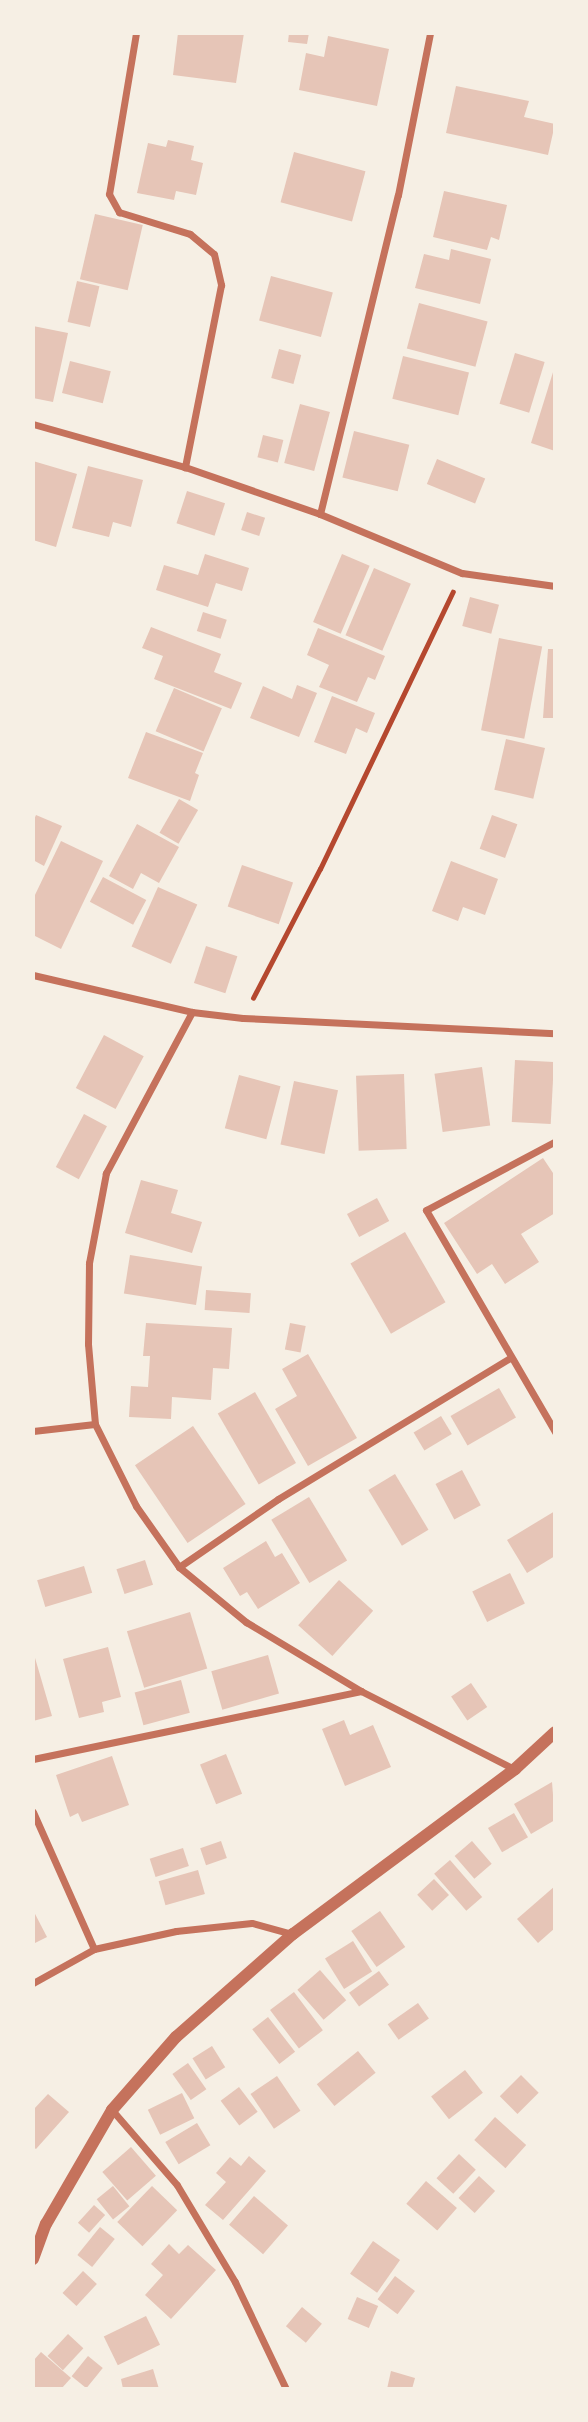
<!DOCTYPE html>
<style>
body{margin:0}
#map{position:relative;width:588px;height:2422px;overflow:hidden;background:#f6efe4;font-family:Ubuntu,sans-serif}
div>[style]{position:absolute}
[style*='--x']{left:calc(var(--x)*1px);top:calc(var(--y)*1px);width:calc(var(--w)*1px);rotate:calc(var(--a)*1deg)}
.building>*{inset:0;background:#e6c5b7;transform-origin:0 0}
.path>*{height:4.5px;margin:-2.25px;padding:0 2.25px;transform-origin:2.25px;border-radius:2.25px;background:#b5482f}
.minor>*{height:7px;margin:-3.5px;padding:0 3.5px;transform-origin:3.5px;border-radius:3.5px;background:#c5725c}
.tertiary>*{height:12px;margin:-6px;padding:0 6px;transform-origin:6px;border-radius:6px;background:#c5725c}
span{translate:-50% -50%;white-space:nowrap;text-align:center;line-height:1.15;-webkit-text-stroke:6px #f6efe4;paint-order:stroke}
.frame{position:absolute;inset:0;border:35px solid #f6efe4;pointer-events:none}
</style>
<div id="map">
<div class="building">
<div style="clip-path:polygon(178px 33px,244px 33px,236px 83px,173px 75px)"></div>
<div style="clip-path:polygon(289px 33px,309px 33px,307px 44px,288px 42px)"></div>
<div style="clip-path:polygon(328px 36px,389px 49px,377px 106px,299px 90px,306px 53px,324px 57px)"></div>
<div style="clip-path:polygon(456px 86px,529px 101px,524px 117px,555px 124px,548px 155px,446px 133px)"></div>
<div style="clip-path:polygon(168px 140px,194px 146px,191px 160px,203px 163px,196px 195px,176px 191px,174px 200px,137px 193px,148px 143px,166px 147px)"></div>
<div style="left:294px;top:152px;width:74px;height:52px;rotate:15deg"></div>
<div style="clip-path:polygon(444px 191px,507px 205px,499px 240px,491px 237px,487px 250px,433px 237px)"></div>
<div style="left:95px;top:214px;width:49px;height:67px;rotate:13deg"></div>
<div style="clip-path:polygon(451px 249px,491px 259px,480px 304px,415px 288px,424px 254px,449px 260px)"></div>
<div style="left:271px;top:276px;width:64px;height:46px;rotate:15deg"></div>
<div style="left:77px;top:281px;width:23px;height:42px;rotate:13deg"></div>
<div style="left:419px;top:303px;width:71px;height:47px;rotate:15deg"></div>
<div style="clip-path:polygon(33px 326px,68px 333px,53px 402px,33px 398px)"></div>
<div style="left:279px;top:349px;width:23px;height:30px;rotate:15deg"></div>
<div style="left:515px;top:353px;width:31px;height:53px;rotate:17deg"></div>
<div style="left:403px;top:356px;width:68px;height:44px;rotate:14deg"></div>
<div style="left:70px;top:361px;width:42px;height:33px;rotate:14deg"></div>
<div style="clip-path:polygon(554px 369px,555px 369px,555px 451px,531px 443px)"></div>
<div style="left:300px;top:404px;width:31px;height:61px;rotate:15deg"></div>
<div style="left:354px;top:431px;width:57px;height:48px;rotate:14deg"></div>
<div style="left:263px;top:435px;width:21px;height:23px;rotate:14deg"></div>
<div style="left:437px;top:459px;width:52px;height:27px;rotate:22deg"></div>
<div style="clip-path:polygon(33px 461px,77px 474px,56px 547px,33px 540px)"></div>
<div style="clip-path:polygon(88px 466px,143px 480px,131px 527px,113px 522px,109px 537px,72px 528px)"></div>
<div style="left:187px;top:491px;width:40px;height:34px;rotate:18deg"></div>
<div style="left:247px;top:512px;width:19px;height:19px;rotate:18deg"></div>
<div style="clip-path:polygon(205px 554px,249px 568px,242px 591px,216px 583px,208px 607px,156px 590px,164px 565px,198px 575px)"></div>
<div style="left:342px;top:554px;width:30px;height:74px;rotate:23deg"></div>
<div style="left:374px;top:568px;width:40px;height:73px;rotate:23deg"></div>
<div style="left:470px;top:597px;width:30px;height:30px;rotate:15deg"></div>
<div style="left:203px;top:612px;width:25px;height:20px;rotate:18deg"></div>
<div style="clip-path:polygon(151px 627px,221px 654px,214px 672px,242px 683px,231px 709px,154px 679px,163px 656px,142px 648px)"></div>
<div style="clip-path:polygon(318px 628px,385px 656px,375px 680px,368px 677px,357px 702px,319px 687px,329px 665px,307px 655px)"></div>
<div style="left:499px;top:638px;width:44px;height:94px;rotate:11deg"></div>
<div style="clip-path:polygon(548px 649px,555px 649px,555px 718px,543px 718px)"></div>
<div style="clip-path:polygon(297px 685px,317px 693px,299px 737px,250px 718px,263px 686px,292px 699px)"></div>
<div style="left:174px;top:688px;width:52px;height:47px;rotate:23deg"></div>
<div style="clip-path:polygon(332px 696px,375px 713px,367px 733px,356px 728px,346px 754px,314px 742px)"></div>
<div style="clip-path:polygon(146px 732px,203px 753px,195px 773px,199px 775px,190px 801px,128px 778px)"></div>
<div style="left:506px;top:739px;width:40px;height:52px;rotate:13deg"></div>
<div style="left:179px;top:799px;width:22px;height:39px;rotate:30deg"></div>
<div style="clip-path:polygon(36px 815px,62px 826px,44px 866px,33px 860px,33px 822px)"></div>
<div style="left:492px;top:815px;width:27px;height:36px;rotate:20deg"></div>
<div style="clip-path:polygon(137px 824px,179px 847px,159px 883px,141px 873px,133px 889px,109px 876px)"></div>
<div style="clip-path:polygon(61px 841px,103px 861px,61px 949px,33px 935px,33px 899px)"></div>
<div style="clip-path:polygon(451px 861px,498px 879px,485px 915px,463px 907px,458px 921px,432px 911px)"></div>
<div style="left:242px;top:865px;width:54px;height:44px;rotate:19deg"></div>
<div style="left:103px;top:877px;width:49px;height:28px;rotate:28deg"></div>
<div style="left:158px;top:887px;width:43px;height:65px;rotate:24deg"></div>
<div style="left:206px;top:946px;width:33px;height:39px;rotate:18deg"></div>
<div style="left:104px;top:1035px;width:45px;height:60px;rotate:28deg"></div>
<div style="left:515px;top:1060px;width:39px;height:62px;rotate:3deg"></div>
<div style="left:482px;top:1067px;width:59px;height:48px;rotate:82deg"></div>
<div style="left:404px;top:1074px;width:75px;height:48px;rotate:88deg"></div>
<div style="left:239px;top:1075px;width:43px;height:55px;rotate:15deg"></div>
<div style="left:294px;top:1081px;width:45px;height:65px;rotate:12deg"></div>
<div style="left:84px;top:1114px;width:26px;height:60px;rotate:28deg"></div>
<div style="clip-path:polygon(543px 1158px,555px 1176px,555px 1213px,521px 1234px,539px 1262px,505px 1284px,492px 1264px,477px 1274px,444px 1223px)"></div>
<div style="clip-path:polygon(141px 1180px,178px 1190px,171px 1213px,202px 1222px,192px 1253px,125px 1233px)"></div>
<div style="left:377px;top:1198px;width:26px;height:34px;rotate:62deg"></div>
<div style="left:405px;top:1232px;width:81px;height:63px;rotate:60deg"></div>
<div style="left:130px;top:1255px;width:73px;height:39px;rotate:9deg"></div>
<div style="left:206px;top:1290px;width:45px;height:20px;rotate:4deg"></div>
<div style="clip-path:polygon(146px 1323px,232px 1328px,229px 1369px,213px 1368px,211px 1400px,172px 1397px,171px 1419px,129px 1417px,131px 1386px,148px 1387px,150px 1356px,143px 1356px)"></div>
<div style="left:290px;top:1323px;width:16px;height:27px;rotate:11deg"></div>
<div style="clip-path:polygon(308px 1354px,357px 1438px,308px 1466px,275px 1409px,297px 1396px,282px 1369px)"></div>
<div style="left:499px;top:1388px;width:34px;height:56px;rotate:60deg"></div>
<div style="left:255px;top:1392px;width:82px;height:43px;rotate:60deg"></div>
<div style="left:441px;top:1416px;width:21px;height:32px;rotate:59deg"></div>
<div style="left:193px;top:1426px;width:94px;height:70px;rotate:56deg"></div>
<div style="left:462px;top:1470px;width:40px;height:30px;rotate:62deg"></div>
<div style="left:395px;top:1474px;width:65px;height:31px;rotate:59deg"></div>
<div style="left:309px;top:1497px;width:74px;height:44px;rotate:59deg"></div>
<div style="clip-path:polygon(555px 1511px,555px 1556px,527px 1573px,507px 1540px)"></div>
<div style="clip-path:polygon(266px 1541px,275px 1557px,282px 1553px,300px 1583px,258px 1609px,247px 1592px,240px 1596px,223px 1568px)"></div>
<div style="left:145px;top:1560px;width:26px;height:30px;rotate:72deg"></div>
<div style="left:84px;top:1566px;width:28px;height:49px;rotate:73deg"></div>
<div style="left:510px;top:1573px;width:34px;height:42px;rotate:64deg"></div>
<div style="left:339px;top:1580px;width:46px;height:61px;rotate:42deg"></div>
<div style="left:190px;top:1612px;width:59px;height:66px;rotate:73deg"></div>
<div style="clip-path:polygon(108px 1647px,121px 1697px,102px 1702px,104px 1712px,79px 1718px,63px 1659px)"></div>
<div style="clip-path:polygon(33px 1651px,52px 1716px,33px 1721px)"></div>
<div style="left:268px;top:1655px;width:40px;height:59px;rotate:74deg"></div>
<div style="left:181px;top:1680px;width:34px;height:48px;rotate:75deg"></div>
<div style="left:471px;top:1683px;width:29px;height:24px;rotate:56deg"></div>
<div style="clip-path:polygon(344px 1720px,350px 1735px,373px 1725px,391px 1767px,345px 1786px,322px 1729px)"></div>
<div style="left:226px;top:1754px;width:43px;height:28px;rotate:68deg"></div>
<div style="clip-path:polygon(112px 1756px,129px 1805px,82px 1822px,78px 1813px,70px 1817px,56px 1775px)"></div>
<div style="clip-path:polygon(552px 1782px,555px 1820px,531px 1834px,514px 1804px)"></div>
<div style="left:514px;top:1813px;width:28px;height:30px;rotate:60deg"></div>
<div style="left:221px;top:1841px;width:18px;height:22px;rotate:71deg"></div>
<div style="left:472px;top:1841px;width:30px;height:23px;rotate:49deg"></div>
<div style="left:183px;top:1848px;width:19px;height:35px;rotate:72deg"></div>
<div style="left:450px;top:1860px;width:49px;height:21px;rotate:49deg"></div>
<div style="left:198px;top:1870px;width:25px;height:41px;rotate:74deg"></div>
<div style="left:434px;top:1879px;width:22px;height:23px;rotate:47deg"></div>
<div style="clip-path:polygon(555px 1886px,555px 1928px,538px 1943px,517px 1919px)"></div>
<div style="clip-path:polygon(33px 1910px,47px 1937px,33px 1944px)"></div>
<div style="left:380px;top:1911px;width:44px;height:35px;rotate:55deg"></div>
<div style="left:353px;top:1941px;width:36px;height:33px;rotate:58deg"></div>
<div style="left:320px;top:1970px;width:40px;height:30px;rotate:49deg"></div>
<div style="left:379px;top:1971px;width:17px;height:37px;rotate:54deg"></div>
<div style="left:294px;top:1992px;width:48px;height:30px;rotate:53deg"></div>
<div style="left:418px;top:2003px;width:19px;height:37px;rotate:55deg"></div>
<div style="left:268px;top:2017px;width:44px;height:20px;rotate:52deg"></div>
<div style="left:212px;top:2046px;width:25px;height:23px;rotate:58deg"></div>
<div style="left:358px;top:2051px;width:28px;height:53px;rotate:51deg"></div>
<div style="left:188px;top:2063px;width:32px;height:19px;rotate:55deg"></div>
<div style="left:465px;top:2070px;width:29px;height:43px;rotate:52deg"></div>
<div style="left:521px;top:2075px;width:25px;height:30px;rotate:45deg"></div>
<div style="left:277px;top:2076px;width:42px;height:32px;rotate:56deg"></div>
<div style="left:239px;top:2087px;width:31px;height:23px;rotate:53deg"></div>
<div style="left:182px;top:2093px;width:28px;height:38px;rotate:64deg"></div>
<div style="clip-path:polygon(48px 2094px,69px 2112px,36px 2149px,33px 2147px,33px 2110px)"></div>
<div style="left:495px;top:2117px;width:42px;height:31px;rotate:42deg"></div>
<div style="left:197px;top:2123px;width:26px;height:37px;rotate:59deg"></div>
<div style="left:131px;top:2147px;width:38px;height:38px;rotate:49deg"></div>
<div style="left:459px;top:2154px;width:23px;height:33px;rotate:43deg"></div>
<div style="clip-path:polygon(249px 2156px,266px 2171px,223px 2220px,205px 2205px,226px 2182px,216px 2173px,230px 2157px,241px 2166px)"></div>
<div style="left:479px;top:2176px;width:22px;height:30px;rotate:43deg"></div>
<div style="left:426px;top:2181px;width:41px;height:30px;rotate:41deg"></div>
<div style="left:113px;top:2186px;width:26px;height:21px;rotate:51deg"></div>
<div style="left:152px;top:2186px;width:35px;height:50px;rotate:44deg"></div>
<div style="left:254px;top:2196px;width:45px;height:38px;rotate:41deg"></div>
<div style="left:94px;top:2205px;width:15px;height:24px;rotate:42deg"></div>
<div style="left:100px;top:2227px;width:19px;height:36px;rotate:39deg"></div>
<div style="left:373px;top:2241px;width:33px;height:40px;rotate:35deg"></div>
<div style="clip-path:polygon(169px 2244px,179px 2254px,188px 2245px,216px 2270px,171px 2319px,145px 2295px,163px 2275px,151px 2264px)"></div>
<div style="left:83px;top:2271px;width:19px;height:30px;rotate:43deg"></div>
<div style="left:395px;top:2276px;width:25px;height:29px;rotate:37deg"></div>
<div style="left:357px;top:2297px;width:23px;height:24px;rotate:23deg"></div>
<div style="left:302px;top:2307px;width:26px;height:25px;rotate:40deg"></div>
<div style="left:146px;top:2316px;width:32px;height:47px;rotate:64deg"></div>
<div style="left:68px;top:2334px;width:21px;height:30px;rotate:43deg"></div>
<div style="clip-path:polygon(41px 2352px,71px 2378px,61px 2389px,33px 2389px,33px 2361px)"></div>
<div style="left:88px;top:2356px;width:19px;height:26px;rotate:39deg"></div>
<div style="clip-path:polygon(153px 2369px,159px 2389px,123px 2389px,121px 2379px)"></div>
<div style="clip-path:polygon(391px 2371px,415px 2378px,412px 2389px,387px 2389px)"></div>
</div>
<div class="path">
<div style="--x:253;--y:998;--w:145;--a:-62.6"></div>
<div style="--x:320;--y:869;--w:307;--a:-64.4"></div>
</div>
<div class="minor">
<div style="--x:136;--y:33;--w:163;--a:99.5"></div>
<div style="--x:109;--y:194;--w:21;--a:61"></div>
<div style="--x:119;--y:212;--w:74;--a:17.2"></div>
<div style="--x:190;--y:234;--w:31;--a:40"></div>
<div style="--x:214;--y:254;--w:32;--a:77"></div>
<div style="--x:221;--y:285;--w:186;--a:101.2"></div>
<div style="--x:33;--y:424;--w:158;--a:15.8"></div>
<div style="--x:185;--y:467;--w:143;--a:19.2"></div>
<div style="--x:320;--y:514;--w:154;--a:22.6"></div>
<div style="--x:462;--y:573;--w:94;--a:8"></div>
<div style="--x:320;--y:514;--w:328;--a:-76.3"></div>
<div style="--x:398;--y:195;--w:165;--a:-78.8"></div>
<div style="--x:33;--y:975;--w:163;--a:13.1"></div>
<div style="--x:192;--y:1012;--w:51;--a:6.7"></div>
<div style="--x:243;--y:1018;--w:312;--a:2.8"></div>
<div style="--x:192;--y:1012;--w:183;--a:118.1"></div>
<div style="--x:106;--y:1173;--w:92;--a:100.7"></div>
<div style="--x:89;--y:1263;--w:81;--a:90.7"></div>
<div style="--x:88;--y:1344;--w:80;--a:85"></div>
<div style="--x:95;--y:1424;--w:92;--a:63.4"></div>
<div style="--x:136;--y:1506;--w:75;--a:54.8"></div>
<div style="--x:179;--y:1567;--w:87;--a:39.4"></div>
<div style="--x:246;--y:1622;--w:134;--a:31"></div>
<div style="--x:554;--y:1142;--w:145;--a:152"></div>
<div style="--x:426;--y:1210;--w:257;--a:59.8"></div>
<div style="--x:33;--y:1431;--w:62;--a:-6.4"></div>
<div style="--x:179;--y:1567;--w:120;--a:-34.5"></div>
<div style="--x:278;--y:1499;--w:271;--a:-31.3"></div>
<div style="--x:33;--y:1759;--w:335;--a:-11.7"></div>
<div style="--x:361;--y:1691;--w:172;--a:27"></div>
<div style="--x:33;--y:1812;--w:150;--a:66"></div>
<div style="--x:94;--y:1949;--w:84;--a:-12.4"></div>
<div style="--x:176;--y:1931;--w:76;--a:-6"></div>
<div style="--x:252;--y:1923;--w:41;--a:15.4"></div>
<div style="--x:33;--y:1983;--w:70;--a:-29.1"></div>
<div style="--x:112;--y:2110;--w:99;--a:49.1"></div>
<div style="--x:177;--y:2185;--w:113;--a:59.1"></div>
<div style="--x:235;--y:2282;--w:119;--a:64.5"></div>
</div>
<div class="tertiary">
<div style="--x:33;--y:2259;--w:37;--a:-70"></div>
<div style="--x:46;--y:2224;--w:132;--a:-59.9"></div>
<div style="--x:112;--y:2110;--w:97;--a:-48.8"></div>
<div style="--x:176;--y:2037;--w:156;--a:-41.4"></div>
<div style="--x:293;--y:1934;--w:277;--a:-36.6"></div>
<div style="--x:515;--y:1769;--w:54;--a:-42.8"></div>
</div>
<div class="frame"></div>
</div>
